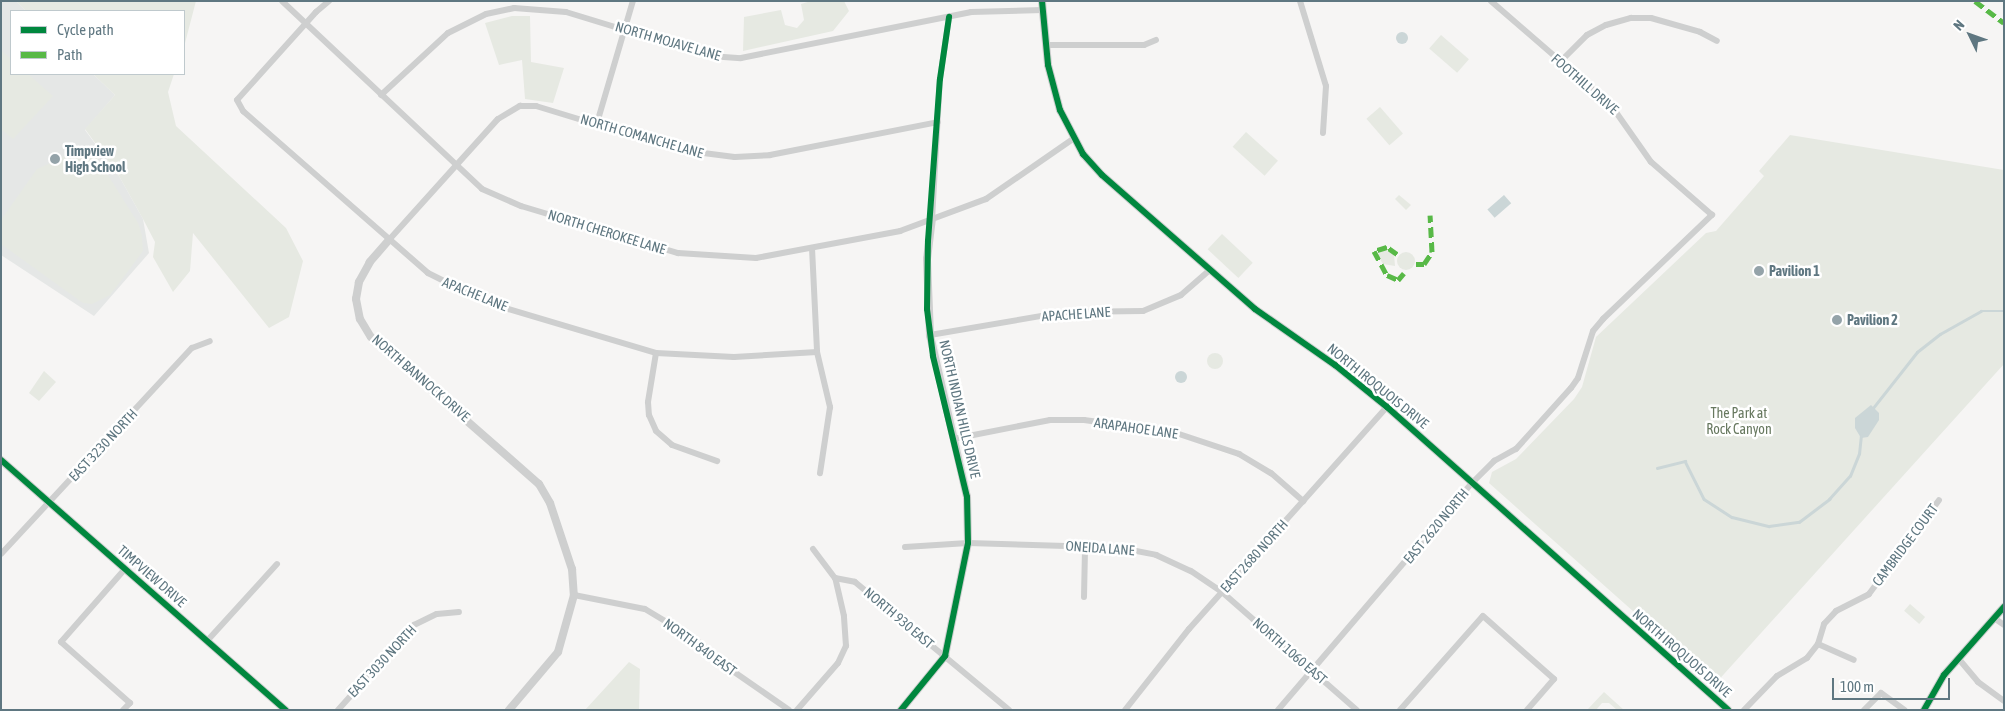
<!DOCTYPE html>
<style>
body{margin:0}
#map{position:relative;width:2005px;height:711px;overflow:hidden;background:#f6f5f4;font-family:"Asap Condensed",sans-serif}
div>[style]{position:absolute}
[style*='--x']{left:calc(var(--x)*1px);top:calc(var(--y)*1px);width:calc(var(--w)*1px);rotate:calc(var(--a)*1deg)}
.built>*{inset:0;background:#e5e7e6}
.green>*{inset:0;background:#e6e9e2;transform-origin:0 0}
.round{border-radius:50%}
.water>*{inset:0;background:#cbd6d7;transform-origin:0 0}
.stream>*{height:2.5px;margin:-1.25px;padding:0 1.25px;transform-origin:1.25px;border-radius:1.25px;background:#cbd6d7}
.minor>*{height:6px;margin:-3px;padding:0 3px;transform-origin:3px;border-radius:3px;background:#cecfcf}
.tertiary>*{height:8px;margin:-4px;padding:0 4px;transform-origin:4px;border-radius:4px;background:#cecfcf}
.quiet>*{height:5px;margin-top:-2.5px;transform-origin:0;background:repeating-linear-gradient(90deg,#58b947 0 10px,transparent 0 15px)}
.cycleway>*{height:6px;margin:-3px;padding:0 3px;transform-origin:3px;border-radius:3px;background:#00873e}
.dots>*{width:14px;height:14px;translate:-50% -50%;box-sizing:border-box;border:2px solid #fff;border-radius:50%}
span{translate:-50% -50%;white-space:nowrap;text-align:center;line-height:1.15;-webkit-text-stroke:5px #fff;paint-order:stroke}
.street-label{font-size:14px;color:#5f7781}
.poi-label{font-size:14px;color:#5f7781;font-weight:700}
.left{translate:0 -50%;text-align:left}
.park-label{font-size:14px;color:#67785f}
.frame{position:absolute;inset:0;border:2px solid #5f7781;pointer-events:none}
.legend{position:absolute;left:10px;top:10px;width:175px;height:65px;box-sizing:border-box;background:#fff;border:1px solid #bfc9cd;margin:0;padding:6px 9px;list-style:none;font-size:15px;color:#5f7781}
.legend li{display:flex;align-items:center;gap:10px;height:25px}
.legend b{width:25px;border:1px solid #bfc9cd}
.north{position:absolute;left:1945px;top:10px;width:50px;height:50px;-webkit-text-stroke:4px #fff;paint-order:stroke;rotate:312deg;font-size:14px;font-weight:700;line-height:20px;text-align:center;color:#5f7781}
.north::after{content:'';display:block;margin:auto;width:18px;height:22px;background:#5f7781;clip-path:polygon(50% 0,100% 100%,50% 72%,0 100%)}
.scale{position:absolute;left:1832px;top:678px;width:118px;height:22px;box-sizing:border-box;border:2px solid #5f7781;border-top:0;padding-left:6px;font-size:15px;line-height:18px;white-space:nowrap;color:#5f7781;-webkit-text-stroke:4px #fff;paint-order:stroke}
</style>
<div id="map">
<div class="built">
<div style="clip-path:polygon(1px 1px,16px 1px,26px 11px,11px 11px,11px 74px,93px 74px,115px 95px,85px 130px,119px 176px,143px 219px,149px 253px,94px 316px,1px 255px)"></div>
</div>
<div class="green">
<div style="clip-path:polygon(16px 1px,196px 1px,184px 47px,184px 11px,26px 11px)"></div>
<div style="clip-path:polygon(811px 1px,844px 1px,849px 11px,833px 31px,743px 51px,744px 17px,781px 10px,785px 25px,797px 28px,804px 20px,801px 4px)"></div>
<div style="clip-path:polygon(512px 16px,530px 16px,531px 62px,564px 68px,553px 103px,525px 99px,522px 60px,499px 65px,485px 23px)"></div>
<div style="left:1441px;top:35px;width:37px;height:18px;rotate:41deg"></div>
<div style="clip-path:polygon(1px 50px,11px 59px,11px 74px,28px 74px,53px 96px,13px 139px,1px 129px)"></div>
<div style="clip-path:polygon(93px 74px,174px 74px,168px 92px,176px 126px,286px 228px,303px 261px,289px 317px,269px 328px,193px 233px,190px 271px,173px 292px,153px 257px,155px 242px,143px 219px,119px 176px,85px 129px,115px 95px)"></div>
<div style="left:1380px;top:107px;width:35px;height:18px;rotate:49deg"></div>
<div style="left:1246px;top:132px;width:43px;height:20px;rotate:42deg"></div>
<div style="clip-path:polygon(1790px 135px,2004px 170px,2004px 364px,1715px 684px,1489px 483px,1492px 472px,1516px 459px,1574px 399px,1582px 387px,1596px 337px,1706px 233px,1716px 231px,1764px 176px,1759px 171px)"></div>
<div style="clip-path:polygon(82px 147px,94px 153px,138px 223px,142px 236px,143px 251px,123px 278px,110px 295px,92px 304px,83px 303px,1px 244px,1px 220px,37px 169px,62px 158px,72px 148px)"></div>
<div style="clip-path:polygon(1399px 195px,1411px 205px,1406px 210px,1395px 199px)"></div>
<div style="left:1222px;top:234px;width:42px;height:21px;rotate:43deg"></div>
<div style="clip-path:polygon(1381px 249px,1394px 254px,1395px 266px,1383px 264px,1378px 256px)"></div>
<div class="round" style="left:1397px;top:252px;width:18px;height:18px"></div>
<div class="round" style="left:1207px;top:353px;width:16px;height:16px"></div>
<div style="clip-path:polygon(44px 371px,56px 382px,39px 401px,29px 393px)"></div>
<div style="left:1910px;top:604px;width:20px;height:9px;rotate:41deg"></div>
<div style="clip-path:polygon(629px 662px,640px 669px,639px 710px,585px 710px)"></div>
<div style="clip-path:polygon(1604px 692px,1624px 710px,1617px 710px,1609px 703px,1602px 703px,1596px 710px,1587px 710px)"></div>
</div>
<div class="water">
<div class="round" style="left:1396px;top:32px;width:12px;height:12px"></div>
<div style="left:1504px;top:195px;width:11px;height:22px;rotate:49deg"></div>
<div class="round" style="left:1175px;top:371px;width:12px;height:12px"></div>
<div style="clip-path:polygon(1871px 405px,1879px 413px,1879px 420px,1868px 437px,1861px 438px,1855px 428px,1855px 418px)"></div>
</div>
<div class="stream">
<div style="--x:1873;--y:408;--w:71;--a:-51.8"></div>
<div style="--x:1917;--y:352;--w:29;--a:-38"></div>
<div style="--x:1940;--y:334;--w:47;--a:-29.3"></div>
<div style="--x:1981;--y:311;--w:23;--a:0"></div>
<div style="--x:1657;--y:468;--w:29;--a:-14"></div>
<div style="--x:1685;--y:461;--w:42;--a:63.4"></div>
<div style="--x:1704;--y:499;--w:33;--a:33"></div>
<div style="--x:1732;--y:517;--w:38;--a:14"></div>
<div style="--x:1769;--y:526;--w:30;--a:-8"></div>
<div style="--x:1799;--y:522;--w:38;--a:-37"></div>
<div style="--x:1829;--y:499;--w:31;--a:-48"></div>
<div style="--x:1850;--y:476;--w:24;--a:-68"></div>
<div style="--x:1859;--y:454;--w:18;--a:-84"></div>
</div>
<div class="minor">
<div style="--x:282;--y:1;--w:274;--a:43.2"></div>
<div style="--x:482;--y:189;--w:43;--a:23.6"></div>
<div style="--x:521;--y:206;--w:164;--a:16.7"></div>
<div style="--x:678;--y:253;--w:78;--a:3.7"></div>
<div style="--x:756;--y:258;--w:147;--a:-10.6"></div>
<div style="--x:900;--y:231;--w:92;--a:-20.4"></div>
<div style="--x:986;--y:199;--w:106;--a:-34.6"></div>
<div style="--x:329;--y:1;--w:17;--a:140"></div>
<div style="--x:316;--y:12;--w:118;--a:131.9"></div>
<div style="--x:237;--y:100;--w:13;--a:61"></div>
<div style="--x:243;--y:111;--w:246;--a:41.2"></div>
<div style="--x:428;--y:273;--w:67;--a:26.6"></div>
<div style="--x:488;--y:303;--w:175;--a:16.6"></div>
<div style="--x:656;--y:353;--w:78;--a:2.9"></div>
<div style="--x:734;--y:357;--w:83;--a:-3.4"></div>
<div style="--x:1300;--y:1;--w:89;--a:73"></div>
<div style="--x:1326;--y:86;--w:47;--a:93.7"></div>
<div style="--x:1046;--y:45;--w:98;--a:0"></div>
<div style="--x:1144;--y:45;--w:13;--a:-23"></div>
<div style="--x:1560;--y:62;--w:38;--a:-45"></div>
<div style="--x:1587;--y:35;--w:21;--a:-28"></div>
<div style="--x:1606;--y:25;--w:26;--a:-16"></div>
<div style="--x:1631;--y:18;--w:20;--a:0"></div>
<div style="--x:1651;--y:18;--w:51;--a:15.9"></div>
<div style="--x:1700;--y:32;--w:19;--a:28"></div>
<div style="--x:381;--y:95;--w:91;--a:-42.8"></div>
<div style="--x:448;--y:33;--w:42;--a:-26.6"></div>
<div style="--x:486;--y:14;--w:29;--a:-12"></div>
<div style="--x:514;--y:8;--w:52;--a:4.4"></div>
<div style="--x:566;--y:12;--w:151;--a:17"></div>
<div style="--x:710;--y:56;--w:31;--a:4"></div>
<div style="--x:741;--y:58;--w:235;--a:-11.3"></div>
<div style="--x:971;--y:12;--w:72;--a:-1.6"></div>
<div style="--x:597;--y:123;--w:127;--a:-73.6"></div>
<div style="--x:932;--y:220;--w:141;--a:-86.8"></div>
<div style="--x:940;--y:79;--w:63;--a:-81.7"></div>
<div style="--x:388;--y:241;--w:164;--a:-48"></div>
<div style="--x:498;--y:119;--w:26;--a:-31"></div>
<div style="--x:520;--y:106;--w:16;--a:0"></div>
<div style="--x:536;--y:106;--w:151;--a:17"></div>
<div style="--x:680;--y:150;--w:55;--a:7.3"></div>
<div style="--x:735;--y:157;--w:35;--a:-3"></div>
<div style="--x:770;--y:155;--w:171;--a:-11.1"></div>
<div style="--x:812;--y:248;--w:104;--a:87.2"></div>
<div style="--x:817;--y:352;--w:57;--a:76.7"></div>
<div style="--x:830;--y:407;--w:67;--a:98.6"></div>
<div style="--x:930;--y:335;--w:137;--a:-9.7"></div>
<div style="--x:1065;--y:312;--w:78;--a:-0.7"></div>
<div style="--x:1143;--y:311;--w:41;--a:-22.8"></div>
<div style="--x:1181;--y:295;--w:38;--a:-41"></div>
<div style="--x:656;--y:353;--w:50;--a:99.3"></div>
<div style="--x:648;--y:402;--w:13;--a:86"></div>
<div style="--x:649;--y:415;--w:17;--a:66"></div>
<div style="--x:656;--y:431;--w:21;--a:41"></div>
<div style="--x:672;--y:445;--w:48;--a:19.6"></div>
<div style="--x:953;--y:439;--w:99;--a:-11.1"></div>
<div style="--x:1050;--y:420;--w:34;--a:0"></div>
<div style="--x:1084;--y:420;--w:90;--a:7.7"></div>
<div style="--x:1173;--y:432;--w:70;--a:18.4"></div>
<div style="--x:1239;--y:454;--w:37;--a:31"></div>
<div style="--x:1271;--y:473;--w:43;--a:41.2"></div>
<div style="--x:905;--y:547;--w:63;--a:-3.6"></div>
<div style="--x:968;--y:543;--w:98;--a:1.8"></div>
<div style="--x:1066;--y:546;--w:60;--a:2.9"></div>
<div style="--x:1126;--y:549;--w:31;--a:11"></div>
<div style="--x:1156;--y:555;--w:38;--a:25"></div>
<div style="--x:1191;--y:571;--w:37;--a:34"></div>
<div style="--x:1222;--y:592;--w:179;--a:41.2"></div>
<div style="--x:813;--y:549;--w:36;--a:53"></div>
<div style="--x:835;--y:578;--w:20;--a:11"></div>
<div style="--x:855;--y:582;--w:200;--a:39.7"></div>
<div style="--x:1;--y:554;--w:281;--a:-47.2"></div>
<div style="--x:192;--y:348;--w:19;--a:-21"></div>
<div style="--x:574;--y:595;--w:72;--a:11.2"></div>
<div style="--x:645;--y:609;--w:58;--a:31"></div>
<div style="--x:695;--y:639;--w:43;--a:41.2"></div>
<div style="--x:727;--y:667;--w:75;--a:34.7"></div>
<div style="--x:1084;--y:597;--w:49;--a:-88.8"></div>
<div style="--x:1994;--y:618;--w:12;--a:35"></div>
<div style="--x:207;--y:641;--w:104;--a:-47.7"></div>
<div style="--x:1818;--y:644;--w:39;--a:24"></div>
<div style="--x:1958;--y:658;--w:31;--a:50"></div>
<div style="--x:1978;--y:682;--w:32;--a:36"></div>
<div style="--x:123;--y:710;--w:10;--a:-45"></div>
<div style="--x:130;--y:703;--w:92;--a:-138.5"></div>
<div style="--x:61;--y:642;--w:97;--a:-48.8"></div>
<div style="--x:338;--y:710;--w:114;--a:-48.2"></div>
<div style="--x:414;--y:625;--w:25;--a:-26"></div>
<div style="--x:437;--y:614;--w:22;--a:-5"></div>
<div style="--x:797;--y:710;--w:62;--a:-48.9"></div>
<div style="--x:838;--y:663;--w:19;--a:-65"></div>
<div style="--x:846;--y:646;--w:30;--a:-94"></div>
<div style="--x:844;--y:616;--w:39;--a:-103"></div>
<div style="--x:1125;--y:710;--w:103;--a:-51.7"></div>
<div style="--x:1189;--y:629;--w:297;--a:-48.3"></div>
<div style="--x:1278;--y:710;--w:300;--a:-49.5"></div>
<div style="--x:1473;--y:482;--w:30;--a:-45"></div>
<div style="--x:1494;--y:461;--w:25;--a:-29"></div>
<div style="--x:1516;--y:449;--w:82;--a:-48"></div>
<div style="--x:1571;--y:388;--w:12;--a:-55"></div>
<div style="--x:1578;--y:378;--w:49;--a:-72.3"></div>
<div style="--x:1593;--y:331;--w:16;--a:-50"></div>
<div style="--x:1603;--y:319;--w:151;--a:-43.7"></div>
<div style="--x:1712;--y:215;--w:81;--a:-139"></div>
<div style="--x:1651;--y:162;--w:70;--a:-125.1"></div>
<div style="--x:1611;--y:105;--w:159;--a:-139.1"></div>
<div style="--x:1400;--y:710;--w:125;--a:-48.6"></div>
<div style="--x:1483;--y:616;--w:95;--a:41.6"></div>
<div style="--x:1554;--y:679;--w:41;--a:131.1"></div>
<div style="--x:1744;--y:710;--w:47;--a:-45.9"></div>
<div style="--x:1777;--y:676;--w:35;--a:-31"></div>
<div style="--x:1807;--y:658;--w:18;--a:-52"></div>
<div style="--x:1818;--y:644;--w:21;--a:-73"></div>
<div style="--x:1824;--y:624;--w:18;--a:-47"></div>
<div style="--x:1836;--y:611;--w:37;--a:-27"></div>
<div style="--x:1869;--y:594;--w:117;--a:-53.3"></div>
<div style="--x:1864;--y:710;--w:24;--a:-45"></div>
<div style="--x:1881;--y:693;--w:29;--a:36"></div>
</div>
<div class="tertiary">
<div style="--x:1042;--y:1;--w:64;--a:84.6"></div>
<div style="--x:1048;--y:65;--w:47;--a:75.1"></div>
<div style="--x:1060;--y:110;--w:50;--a:62.4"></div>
<div style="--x:1083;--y:154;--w:28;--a:48"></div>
<div style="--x:1102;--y:175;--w:203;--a:41.2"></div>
<div style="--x:1255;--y:309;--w:98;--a:35"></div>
<div style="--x:1335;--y:365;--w:67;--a:38.9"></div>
<div style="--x:1387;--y:407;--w:456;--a:41.6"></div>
<div style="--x:388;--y:241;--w:28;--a:131"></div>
<div style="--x:370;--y:262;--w:23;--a:119"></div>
<div style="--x:359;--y:282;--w:17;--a:100"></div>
<div style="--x:356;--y:299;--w:20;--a:79"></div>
<div style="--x:360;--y:319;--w:21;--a:59"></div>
<div style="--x:371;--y:337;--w:223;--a:41.2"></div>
<div style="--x:539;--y:484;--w:22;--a:60"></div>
<div style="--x:550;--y:503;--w:70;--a:71.6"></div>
<div style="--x:572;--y:569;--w:26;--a:86"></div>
<div style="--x:574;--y:595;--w:59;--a:105.7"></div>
<div style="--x:558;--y:652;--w:76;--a:130.2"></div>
<div style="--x:1;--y:460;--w:379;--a:41.3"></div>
<div style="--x:901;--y:710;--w:70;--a:-50.8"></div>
<div style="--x:945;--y:656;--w:115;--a:-78.5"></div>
<div style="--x:968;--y:543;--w:46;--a:-91.2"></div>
<div style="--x:967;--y:497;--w:166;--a:-102.9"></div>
<div style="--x:930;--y:335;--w:76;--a:-92.3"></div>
<div style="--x:927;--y:259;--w:39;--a:-83"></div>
<div style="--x:1924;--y:710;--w:40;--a:-60.3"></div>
<div style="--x:1944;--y:675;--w:91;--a:-48.6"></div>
</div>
<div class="quiet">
<div style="--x:1975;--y:1;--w:36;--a:37"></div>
<div style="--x:1397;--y:254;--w:12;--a:-145"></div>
<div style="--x:1387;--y:247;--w:14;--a:163"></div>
<div style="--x:1374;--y:251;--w:27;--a:62"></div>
<div style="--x:1387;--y:275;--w:12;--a:24"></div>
<div style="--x:1398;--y:280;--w:9;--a:-49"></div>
<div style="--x:1416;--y:264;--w:8;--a:0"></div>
<div style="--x:1424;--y:264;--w:14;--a:-56"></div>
<div style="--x:1432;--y:252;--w:37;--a:-93"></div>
</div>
<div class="cycleway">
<div style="--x:1042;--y:1;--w:64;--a:84.6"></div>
<div style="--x:1048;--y:65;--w:47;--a:75.1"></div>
<div style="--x:1060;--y:110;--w:50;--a:62.4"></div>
<div style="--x:1083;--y:154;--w:28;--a:48"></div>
<div style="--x:1102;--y:175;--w:203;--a:41.2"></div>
<div style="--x:1255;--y:309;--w:98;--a:35"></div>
<div style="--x:1335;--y:365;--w:67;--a:38.9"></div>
<div style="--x:1387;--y:407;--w:456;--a:41.6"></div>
<div style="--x:1;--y:460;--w:379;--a:41.3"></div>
<div style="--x:901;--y:710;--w:70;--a:-50.8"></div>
<div style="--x:945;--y:656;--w:115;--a:-78.5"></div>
<div style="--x:968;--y:543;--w:46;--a:-91.2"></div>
<div style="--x:967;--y:497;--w:145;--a:-103.6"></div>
<div style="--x:933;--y:356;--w:47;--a:-97.3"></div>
<div style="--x:927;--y:309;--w:68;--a:-89.2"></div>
<div style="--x:928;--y:241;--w:162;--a:-85.8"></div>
<div style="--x:940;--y:79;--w:63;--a:-81.7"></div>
<div style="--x:1924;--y:710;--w:40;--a:-60.3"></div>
<div style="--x:1944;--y:675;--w:91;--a:-48.6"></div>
</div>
<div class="dots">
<div style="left:55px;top:159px;background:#94a3a9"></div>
<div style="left:1759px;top:271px;background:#94a3a9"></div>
<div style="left:1837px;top:320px;background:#94a3a9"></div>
</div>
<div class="street-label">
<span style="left:668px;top:41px;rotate:16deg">NORTH MOJAVE LANE</span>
<span style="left:1585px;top:84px;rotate:41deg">FOOTHILL DRIVE</span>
<span style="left:642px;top:136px;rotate:16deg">NORTH COMANCHE LANE</span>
<span style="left:607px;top:232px;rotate:17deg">NORTH CHEROKEE LANE</span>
<span style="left:475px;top:294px;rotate:22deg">APACHE LANE</span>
<span style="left:1076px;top:314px;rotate:-4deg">APACHE LANE</span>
<span style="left:421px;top:378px;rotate:41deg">NORTH BANNOCK DRIVE</span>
<span style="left:1378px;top:386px;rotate:39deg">NORTH IROQUOIS DRIVE</span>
<span style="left:960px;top:409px;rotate:77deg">NORTH INDIAN HILLS DRIVE</span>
<span style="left:1136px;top:428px;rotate:8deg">ARAPAHOE LANE</span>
<span style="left:103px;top:445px;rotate:-47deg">EAST 3230 NORTH</span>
<span style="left:1436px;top:526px;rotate:-50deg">EAST 2620 NORTH</span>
<span style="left:1905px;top:545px;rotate:-53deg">CAMBRIDGE COURT</span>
<span style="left:1100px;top:548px;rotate:4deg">ONEIDA LANE</span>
<span style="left:1254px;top:556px;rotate:-48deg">EAST 2680 NORTH</span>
<span style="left:152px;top:576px;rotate:41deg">TIMPVIEW DRIVE</span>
<span style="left:899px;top:618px;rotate:40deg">NORTH 930 EAST</span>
<span style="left:700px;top:647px;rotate:36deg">NORTH 840 EAST</span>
<span style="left:1290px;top:651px;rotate:41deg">NORTH 1060 EAST</span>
<span style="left:1682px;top:653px;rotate:41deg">NORTH IROQUOIS DRIVE</span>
<span style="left:382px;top:661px;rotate:-47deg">EAST 3030 NORTH</span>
</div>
<div class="poi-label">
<span class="left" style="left:65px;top:159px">Timpview<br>High School</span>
<span class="left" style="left:1769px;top:271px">Pavilion 1</span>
<span class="left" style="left:1847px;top:320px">Pavilion 2</span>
</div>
<div class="park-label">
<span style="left:1739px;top:421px">The Park at<br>Rock Canyon</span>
</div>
<div class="frame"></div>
<ul class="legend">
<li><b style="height:6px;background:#00873e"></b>Cycle path</li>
<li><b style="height:6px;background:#58b947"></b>Path</li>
</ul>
<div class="north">N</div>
<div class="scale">100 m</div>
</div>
